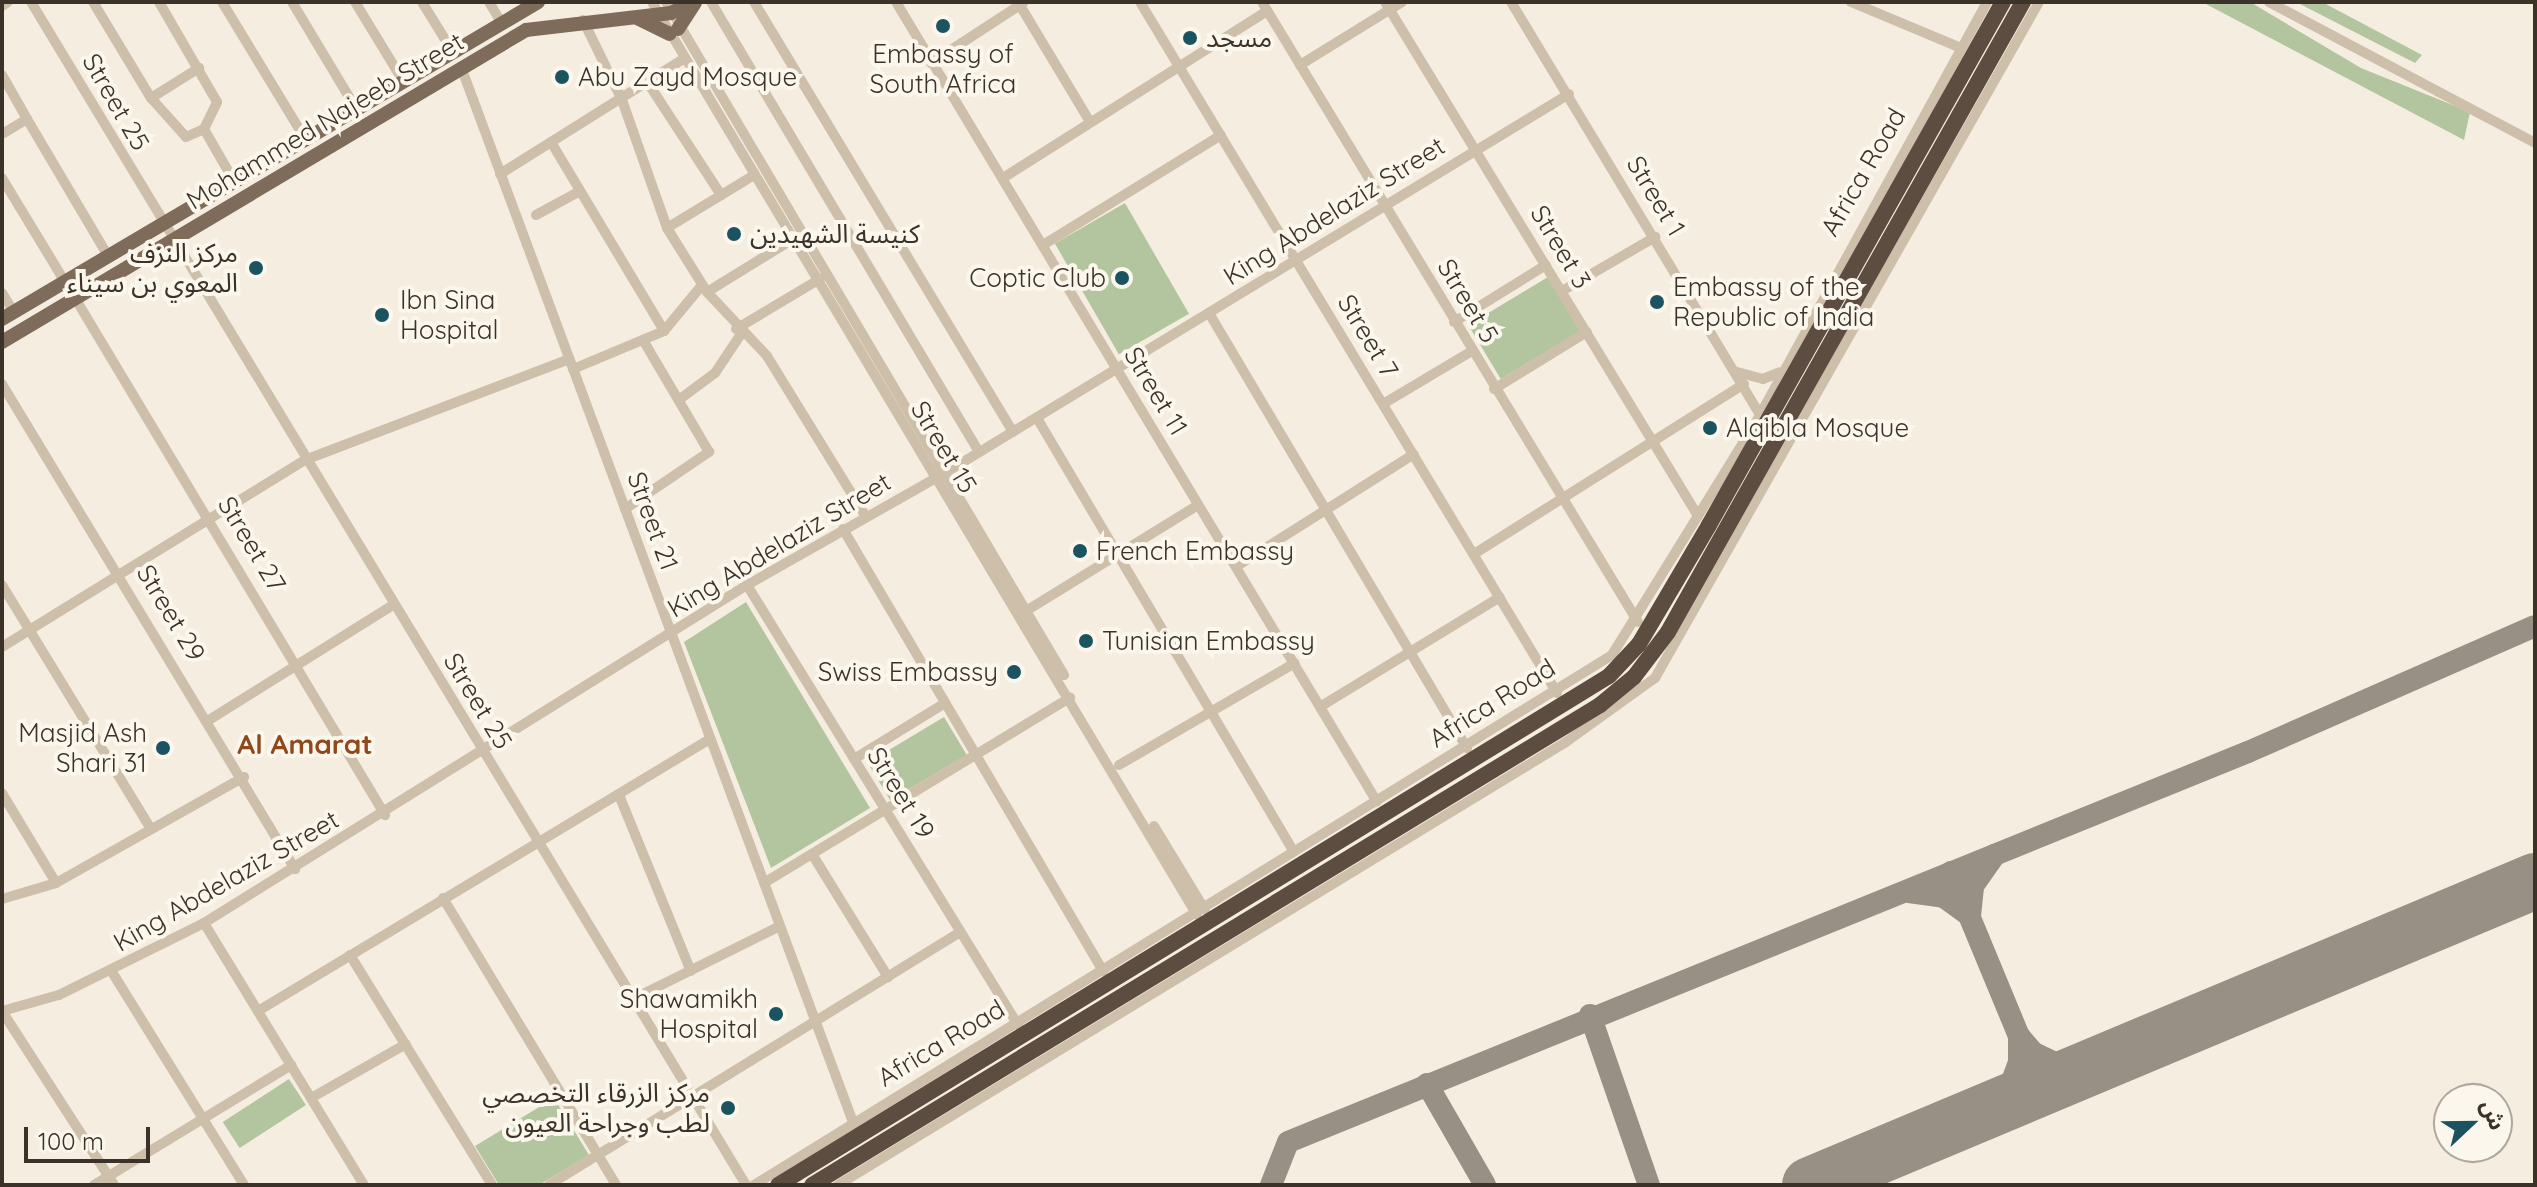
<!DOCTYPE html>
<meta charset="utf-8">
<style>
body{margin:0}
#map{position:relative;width:2537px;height:1187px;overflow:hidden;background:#f5eee0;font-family:Quicksand,"Noto Sans Arabic",sans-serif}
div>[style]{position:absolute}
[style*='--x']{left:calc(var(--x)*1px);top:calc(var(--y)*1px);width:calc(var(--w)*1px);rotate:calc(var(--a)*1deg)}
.green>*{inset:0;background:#b3c59e;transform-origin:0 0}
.taxiway>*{height:22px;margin:-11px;padding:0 11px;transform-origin:11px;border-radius:11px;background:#989085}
.runway>*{height:56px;margin:-28px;padding:0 28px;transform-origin:28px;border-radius:28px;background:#989085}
.minor>*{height:10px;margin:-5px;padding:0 5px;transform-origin:5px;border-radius:5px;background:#cebfaa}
.major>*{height:14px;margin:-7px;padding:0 7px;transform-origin:7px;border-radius:7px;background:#7e6b5a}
.highway>*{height:16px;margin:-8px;padding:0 8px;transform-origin:8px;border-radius:8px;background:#5d4d41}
.dots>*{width:22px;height:22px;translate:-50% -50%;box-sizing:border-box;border:4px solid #fbf7ed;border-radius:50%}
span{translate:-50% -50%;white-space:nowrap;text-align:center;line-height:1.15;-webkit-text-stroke:8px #fbf7ed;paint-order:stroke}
.poi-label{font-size:26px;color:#3b322a}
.left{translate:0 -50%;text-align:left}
.right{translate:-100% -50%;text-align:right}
.street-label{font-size:26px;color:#3b322a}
.neighbourhood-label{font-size:28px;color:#90481d;font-weight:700}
.frame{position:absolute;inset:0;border:4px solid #3b322a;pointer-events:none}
.north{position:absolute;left:2433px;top:1083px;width:80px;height:80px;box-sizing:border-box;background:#fbf7ed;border:2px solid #aea89f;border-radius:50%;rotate:68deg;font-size:22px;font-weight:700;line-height:32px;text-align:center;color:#3b322a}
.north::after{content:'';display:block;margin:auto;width:28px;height:36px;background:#1c5360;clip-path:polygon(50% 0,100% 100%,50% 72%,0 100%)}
.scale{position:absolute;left:24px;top:1127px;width:126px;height:36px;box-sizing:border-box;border:4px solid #3b322a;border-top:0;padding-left:10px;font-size:24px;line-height:28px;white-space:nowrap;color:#3b322a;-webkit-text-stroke:6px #fbf7ed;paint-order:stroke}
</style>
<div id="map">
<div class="green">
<div style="clip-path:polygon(2202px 2px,2250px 2px,2361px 68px,2470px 112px,2464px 140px)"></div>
<div style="clip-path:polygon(2296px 2px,2322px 2px,2422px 55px,2415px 63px)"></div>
<div style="left:1125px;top:203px;width:128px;height:81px;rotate:60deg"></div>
<div style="left:1548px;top:277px;width:63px;height:93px;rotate:59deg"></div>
<div style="clip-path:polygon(746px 602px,870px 808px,771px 868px,684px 642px)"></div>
<div style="left:944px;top:717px;width:44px;height:89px;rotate:59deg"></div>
<div style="left:289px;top:1079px;width:31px;height:79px;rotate:57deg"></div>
<div style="clip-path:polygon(554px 1098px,589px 1155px,539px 1185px,499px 1185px,475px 1146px)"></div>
</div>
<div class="taxiway">
<div style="--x:1951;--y:872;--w:178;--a:67.5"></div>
<div style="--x:2019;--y:1036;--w:23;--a:49"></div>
<div style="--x:2034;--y:1053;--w:47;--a:25.5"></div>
<div style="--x:1909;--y:892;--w:35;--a:8"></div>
<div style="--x:1944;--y:897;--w:32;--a:36"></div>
<div style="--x:1970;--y:916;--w:30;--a:-84"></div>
<div style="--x:1973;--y:886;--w:38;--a:-55"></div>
<div style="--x:1590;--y:1015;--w:180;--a:70.9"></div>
<div style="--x:1427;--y:1084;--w:116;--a:60.1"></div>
<div style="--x:2004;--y:1103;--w:44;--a:-69.9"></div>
<div style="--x:2019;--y:1062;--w:26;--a:-90"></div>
<div style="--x:1271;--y:1185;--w:46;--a:-68.4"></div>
<div style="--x:1288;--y:1142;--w:1036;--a:-22.11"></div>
<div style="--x:2248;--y:752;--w:313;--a:-23.7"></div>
</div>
<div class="runway">
<div style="--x:1810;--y:1185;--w:786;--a:-22.75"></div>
</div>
<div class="minor">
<div style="--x:31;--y:2;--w:1382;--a:58.85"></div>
<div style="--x:93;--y:2;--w:112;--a:58.9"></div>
<div style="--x:151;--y:98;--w:52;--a:48.1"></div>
<div style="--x:186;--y:137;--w:20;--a:-24"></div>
<div style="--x:204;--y:129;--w:30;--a:-64"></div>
<div style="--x:217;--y:102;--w:116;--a:-120.1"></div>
<div style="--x:222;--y:2;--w:158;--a:58.7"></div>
<div style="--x:292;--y:2;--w:122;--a:59"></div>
<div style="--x:355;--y:2;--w:90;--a:58.6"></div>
<div style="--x:422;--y:2;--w:55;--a:58.3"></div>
<div style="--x:489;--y:2;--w:21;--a:59"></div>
<div style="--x:652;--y:2;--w:1063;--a:59.17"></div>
<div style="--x:666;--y:2;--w:782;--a:59.4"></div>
<div style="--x:711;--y:2;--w:524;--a:59.22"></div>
<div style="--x:754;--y:2;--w:502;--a:58.94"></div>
<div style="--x:896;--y:2;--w:933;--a:58.98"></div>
<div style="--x:1018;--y:2;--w:140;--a:59"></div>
<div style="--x:1140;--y:2;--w:807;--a:58.89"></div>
<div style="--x:1262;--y:2;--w:725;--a:58.77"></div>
<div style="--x:1385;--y:2;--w:602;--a:58.66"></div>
<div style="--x:1511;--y:2;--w:482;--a:58.9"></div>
<div style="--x:1851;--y:2;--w:119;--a:22.7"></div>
<div style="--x:2269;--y:2;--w:301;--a:27.9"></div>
<div style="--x:2;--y:6;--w:7;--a:-34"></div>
<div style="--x:583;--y:20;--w:89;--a:64"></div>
<div style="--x:622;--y:100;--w:136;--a:70.6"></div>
<div style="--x:667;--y:228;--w:75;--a:58"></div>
<div style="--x:707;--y:292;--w:88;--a:46.8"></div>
<div style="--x:767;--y:356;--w:189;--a:58.4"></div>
<div style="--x:931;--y:63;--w:110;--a:-33.1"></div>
<div style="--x:1300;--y:65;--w:120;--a:-31.7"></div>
<div style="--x:461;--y:67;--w:1129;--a:69.62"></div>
<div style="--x:2;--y:75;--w:51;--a:60.4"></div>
<div style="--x:27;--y:119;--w:29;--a:149"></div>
<div style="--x:648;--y:83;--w:134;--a:56.9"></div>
<div style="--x:151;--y:98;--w:57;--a:-32"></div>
<div style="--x:27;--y:119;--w:159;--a:59.4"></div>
<div style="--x:204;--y:129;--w:62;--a:60.1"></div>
<div style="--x:551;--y:142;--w:220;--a:59.1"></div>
<div style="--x:500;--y:174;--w:216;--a:-32.1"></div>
<div style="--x:2;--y:178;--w:122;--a:58.8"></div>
<div style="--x:1003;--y:178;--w:312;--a:-32.3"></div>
<div style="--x:536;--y:215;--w:50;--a:-28.6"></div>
<div style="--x:667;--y:228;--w:102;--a:-31.3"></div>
<div style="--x:1043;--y:245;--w:209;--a:-31.7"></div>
<div style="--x:1562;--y:291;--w:108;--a:-30.1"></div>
<div style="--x:707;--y:292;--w:101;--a:-31.6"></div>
<div style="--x:2;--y:293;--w:22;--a:58"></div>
<div style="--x:75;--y:298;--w:603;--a:59.05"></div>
<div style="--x:1209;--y:313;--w:506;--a:59.33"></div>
<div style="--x:1454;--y:322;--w:108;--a:-31.8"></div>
<div style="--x:736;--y:329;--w:98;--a:-30.8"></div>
<div style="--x:573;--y:369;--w:99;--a:-22.7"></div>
<div style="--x:664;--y:331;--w:60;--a:-50.4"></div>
<div style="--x:1737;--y:372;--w:27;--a:15"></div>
<div style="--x:1763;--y:379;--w:18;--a:-22"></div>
<div style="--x:2;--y:384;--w:567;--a:58.86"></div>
<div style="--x:1494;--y:389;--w:109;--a:-31.5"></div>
<div style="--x:680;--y:399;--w:44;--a:-36.6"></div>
<div style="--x:715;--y:373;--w:47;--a:-56.3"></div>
<div style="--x:1383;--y:404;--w:104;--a:-30.8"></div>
<div style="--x:1037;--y:418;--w:504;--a:59.37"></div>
<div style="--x:625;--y:509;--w:102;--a:-34.2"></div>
<div style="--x:709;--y:452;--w:130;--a:-120.5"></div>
<div style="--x:843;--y:529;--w:513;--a:59.53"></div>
<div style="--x:1474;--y:554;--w:319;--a:-32.2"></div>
<div style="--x:1237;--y:566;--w:209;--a:-32.3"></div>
<div style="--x:2;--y:585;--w:286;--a:58.6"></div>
<div style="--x:747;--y:585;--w:517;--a:58.37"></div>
<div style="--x:1021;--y:614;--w:208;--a:-31.6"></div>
<div style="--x:2;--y:647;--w:356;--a:-31.7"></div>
<div style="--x:305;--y:460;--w:283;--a:-20.9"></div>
<div style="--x:1323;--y:705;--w:207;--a:-31.4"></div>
<div style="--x:209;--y:720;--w:217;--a:-32"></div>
<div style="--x:854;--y:759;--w:107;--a:-31.6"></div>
<div style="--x:1119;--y:765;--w:203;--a:-30.1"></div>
<div style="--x:2;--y:793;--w:105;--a:59"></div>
<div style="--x:619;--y:795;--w:190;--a:67.8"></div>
<div style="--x:1154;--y:826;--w:98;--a:58.7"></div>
<div style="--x:812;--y:854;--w:145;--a:58.3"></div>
<div style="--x:764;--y:883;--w:358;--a:-31.2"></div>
<div style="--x:443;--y:898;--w:335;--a:58.9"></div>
<div style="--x:2;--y:899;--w:56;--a:-16.5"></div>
<div style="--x:56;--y:883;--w:216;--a:-29.4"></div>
<div style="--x:204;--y:923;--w:307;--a:58.6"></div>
<div style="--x:350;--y:955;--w:270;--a:58.3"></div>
<div style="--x:112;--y:972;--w:251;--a:58.2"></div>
<div style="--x:633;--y:999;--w:164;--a:-26.4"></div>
<div style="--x:2;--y:1011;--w:59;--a:-15.7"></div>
<div style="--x:59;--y:995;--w:162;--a:-26.4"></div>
<div style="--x:204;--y:923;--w:640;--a:-31.9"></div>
<div style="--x:747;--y:585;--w:227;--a:-29.5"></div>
<div style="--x:945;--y:473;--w:730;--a:-31.27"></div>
<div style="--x:2;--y:1011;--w:207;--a:57.2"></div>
<div style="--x:258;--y:1011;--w:528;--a:-31.04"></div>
<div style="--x:311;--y:1098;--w:109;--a:-29.6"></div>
<div style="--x:94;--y:1185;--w:231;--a:-31.3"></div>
<div style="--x:549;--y:1185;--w:483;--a:-31.6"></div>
<div style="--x:754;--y:1185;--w:1008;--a:-31.7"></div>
<div style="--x:1612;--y:655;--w:282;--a:-58.3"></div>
<div style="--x:1760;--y:415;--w:471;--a:-61.2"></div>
<div style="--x:838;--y:1185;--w:852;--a:-31.32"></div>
<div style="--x:1566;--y:742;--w:110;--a:-35.7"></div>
<div style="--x:1655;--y:678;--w:777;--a:-60.4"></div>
</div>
<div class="major">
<div style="--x:639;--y:19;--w:34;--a:26"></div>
<div style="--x:678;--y:29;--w:31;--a:-57"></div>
<div style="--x:2;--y:319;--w:623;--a:-30.6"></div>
<div style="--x:2;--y:342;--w:610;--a:-30.77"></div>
<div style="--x:526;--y:30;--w:146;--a:-6.7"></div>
<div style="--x:671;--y:13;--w:25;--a:-26"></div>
</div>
<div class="highway">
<div style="--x:778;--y:1185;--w:974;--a:-31.49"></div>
<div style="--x:1609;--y:676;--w:44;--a:-46.8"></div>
<div style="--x:1639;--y:644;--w:138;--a:-59.5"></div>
<div style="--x:1709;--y:525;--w:600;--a:-60.66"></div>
<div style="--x:812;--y:1185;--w:923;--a:-31.35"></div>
<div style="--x:1600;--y:705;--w:44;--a:-39.5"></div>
<div style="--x:1634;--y:677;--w:56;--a:-52.9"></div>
<div style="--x:1668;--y:632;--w:723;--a:-60.6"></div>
</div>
<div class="dots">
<div style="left:943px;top:26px;background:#1c5360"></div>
<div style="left:1190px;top:38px;background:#1c5360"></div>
<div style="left:562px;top:77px;background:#1c5360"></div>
<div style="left:734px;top:234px;background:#1c5360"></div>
<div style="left:256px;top:268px;background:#1c5360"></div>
<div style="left:1122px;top:278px;background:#1c5360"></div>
<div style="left:1657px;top:302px;background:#1c5360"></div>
<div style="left:382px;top:315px;background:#1c5360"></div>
<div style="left:1710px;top:428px;background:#1c5360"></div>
<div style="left:1080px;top:551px;background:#1c5360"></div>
<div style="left:1086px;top:641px;background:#1c5360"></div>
<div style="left:1014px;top:672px;background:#1c5360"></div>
<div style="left:163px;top:748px;background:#1c5360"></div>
<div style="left:776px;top:1014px;background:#1c5360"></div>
<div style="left:728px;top:1108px;background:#1c5360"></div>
</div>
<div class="poi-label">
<span class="left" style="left:1206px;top:38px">مسجد</span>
<span style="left:943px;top:69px">Embassy of<br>South Africa</span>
<span class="left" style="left:578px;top:77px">Abu Zayd Mosque</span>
<span class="left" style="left:750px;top:234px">كنيسة الشهيدين</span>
<span class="right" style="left:238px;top:268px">مركز النزف<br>المعوي بن سيناء</span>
<span class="right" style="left:1106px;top:278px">Coptic Club</span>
<span class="left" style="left:1673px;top:302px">Embassy of the<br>Republic of India</span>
<span class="left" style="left:400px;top:315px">Ibn Sina<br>Hospital</span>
<span class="left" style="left:1726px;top:428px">Alqibla Mosque</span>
<span class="left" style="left:1096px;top:551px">French Embassy</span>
<span class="left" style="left:1102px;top:641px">Tunisian Embassy</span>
<span class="right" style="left:998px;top:672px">Swiss Embassy</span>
<span class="right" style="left:147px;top:748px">Masjid Ash<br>Shari 31</span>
<span class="right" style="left:758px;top:1014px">Shawamikh<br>Hospital</span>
<span class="right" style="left:710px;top:1108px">مركز الزرقاء التخصصي<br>لطب وجراحة العيون</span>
</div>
<div class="street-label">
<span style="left:116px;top:102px;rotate:60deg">Street 25</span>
<span style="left:325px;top:121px;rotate:-31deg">Mohammed Najeeb Street</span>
<span style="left:1863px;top:172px;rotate:-60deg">Africa Road</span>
<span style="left:1656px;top:196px;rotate:59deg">Street 1</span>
<span style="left:1334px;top:211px;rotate:-32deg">King Abdelaziz Street</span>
<span style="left:1561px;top:247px;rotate:59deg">Street 3</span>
<span style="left:1468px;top:301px;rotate:59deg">Street 5</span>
<span style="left:1368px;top:336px;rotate:59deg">Street 7</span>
<span style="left:1156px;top:391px;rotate:59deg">Street 11</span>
<span style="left:944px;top:447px;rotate:59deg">Street 15</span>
<span style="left:653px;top:521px;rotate:70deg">Street 21</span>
<span style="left:252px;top:544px;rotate:59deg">Street 27</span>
<span style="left:779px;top:545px;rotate:-31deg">King Abdelaziz Street</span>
<span style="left:171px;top:613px;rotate:59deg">Street 29</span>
<span style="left:478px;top:701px;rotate:59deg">Street 25</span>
<span style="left:1492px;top:703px;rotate:-32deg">Africa Road</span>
<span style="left:901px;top:793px;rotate:58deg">Street 19</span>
<span style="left:226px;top:881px;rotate:-30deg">King Abdelaziz Street</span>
<span style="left:941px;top:1043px;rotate:-31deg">Africa Road</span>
</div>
<div class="neighbourhood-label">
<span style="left:305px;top:744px">Al Amarat</span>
</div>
<div class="frame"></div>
<div class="north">ش</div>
<div class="scale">100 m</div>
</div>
